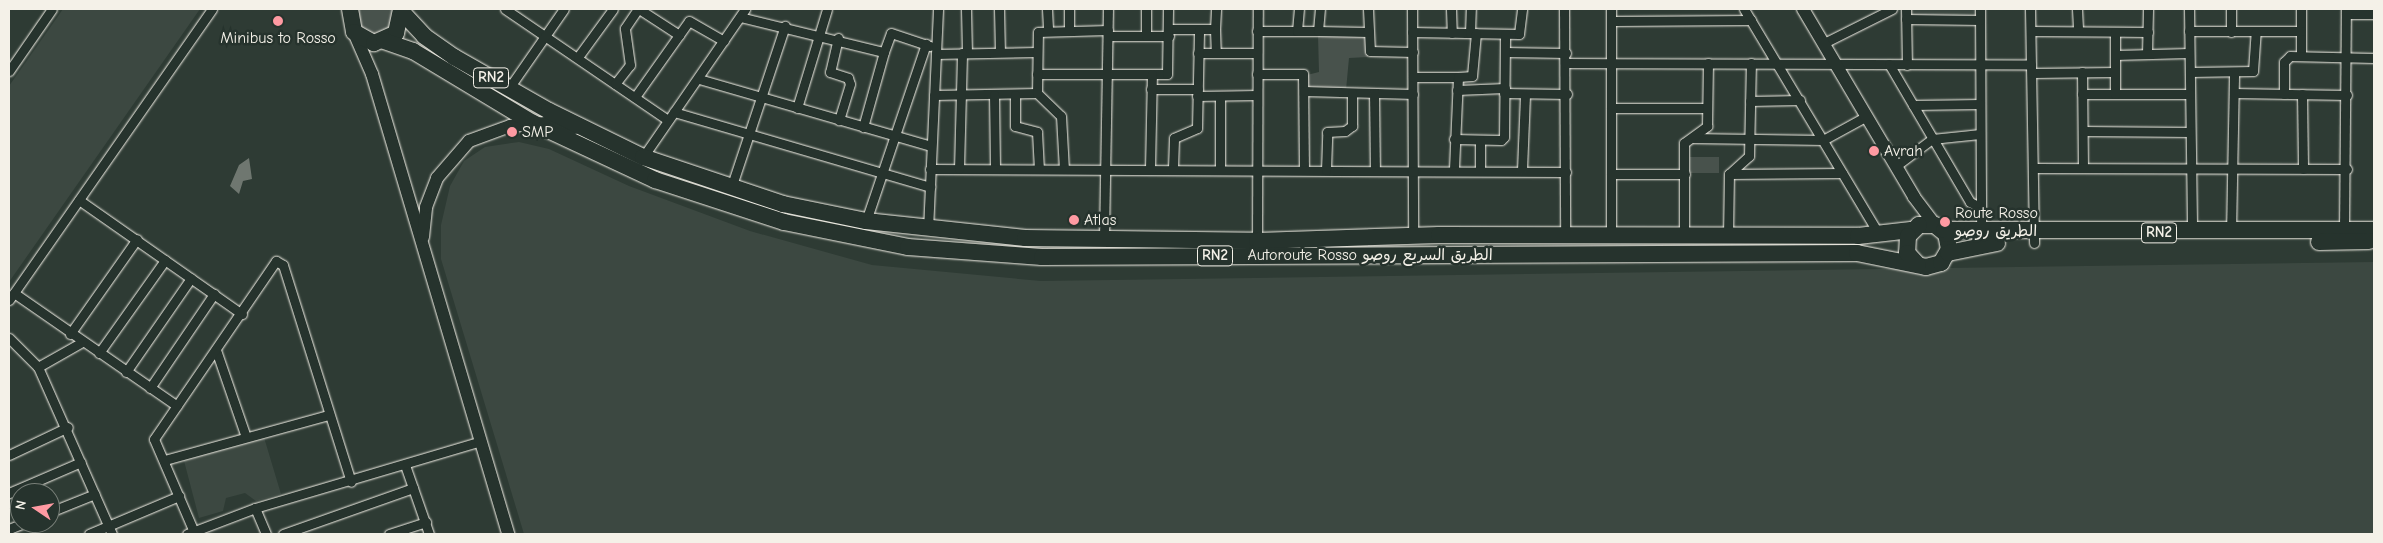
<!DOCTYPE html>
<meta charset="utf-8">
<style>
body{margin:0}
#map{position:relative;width:2383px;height:543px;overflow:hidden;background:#2e3b34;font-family:"Comic Neue","Playpen Sans Arabic",sans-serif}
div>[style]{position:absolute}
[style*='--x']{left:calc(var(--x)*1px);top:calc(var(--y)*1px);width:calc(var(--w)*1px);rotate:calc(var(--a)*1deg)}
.built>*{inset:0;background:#3c4841}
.green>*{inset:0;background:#48524c;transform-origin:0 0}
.water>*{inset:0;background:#6f7770}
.roads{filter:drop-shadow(0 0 1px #f4f1e8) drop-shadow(0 0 1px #f4f1e8)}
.street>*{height:9px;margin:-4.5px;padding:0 4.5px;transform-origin:4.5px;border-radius:4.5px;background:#26332d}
.secondary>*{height:12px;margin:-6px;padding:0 6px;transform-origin:6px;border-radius:6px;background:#26332d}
.highway>*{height:16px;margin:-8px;padding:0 8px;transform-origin:8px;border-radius:8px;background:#26332d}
.dots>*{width:14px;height:14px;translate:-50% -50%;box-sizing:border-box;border:2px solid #26332d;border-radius:50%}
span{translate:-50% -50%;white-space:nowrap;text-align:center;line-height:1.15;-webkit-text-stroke:5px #26332d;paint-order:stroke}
.shield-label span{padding:1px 4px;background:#26332d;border:1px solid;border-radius:4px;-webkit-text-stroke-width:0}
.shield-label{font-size:15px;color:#f4f1e8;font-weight:700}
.poi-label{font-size:16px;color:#f4f1e8}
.left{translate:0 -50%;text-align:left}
.street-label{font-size:16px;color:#f4f1e8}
.frame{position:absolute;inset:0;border:10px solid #f4f1e8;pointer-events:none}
.north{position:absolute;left:10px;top:483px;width:50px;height:50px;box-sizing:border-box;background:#26332d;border:1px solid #787f78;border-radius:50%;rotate:282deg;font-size:14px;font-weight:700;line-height:20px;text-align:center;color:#f4f1e8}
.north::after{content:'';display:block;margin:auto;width:18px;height:22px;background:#ff9aa2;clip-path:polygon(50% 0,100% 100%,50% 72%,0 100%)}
</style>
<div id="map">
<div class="built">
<div style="clip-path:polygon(63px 9px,200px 9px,9px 282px,9px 86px)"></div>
<div style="clip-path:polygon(1910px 9px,1977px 9px,1977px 15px,1910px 17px)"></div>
<div style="clip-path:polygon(519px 142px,549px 149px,629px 186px,750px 231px,872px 265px,1041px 281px,2374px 262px,2374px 534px,524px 534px,441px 259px,441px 225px,450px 186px,464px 161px,485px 147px)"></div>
<div style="clip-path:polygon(263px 434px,281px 494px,256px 501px,245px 493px,226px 498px,223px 511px,199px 518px,183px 457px)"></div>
</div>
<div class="green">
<div style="clip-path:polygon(355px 9px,396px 9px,397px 24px,366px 38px)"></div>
<div style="clip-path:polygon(1318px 35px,1364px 35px,1368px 57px,1349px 58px,1346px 90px,1307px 88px,1307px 75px,1319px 72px)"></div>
<div style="left:1690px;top:157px;width:29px;height:16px"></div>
</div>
<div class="water">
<div style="clip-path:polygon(249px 158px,252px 179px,243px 181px,239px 194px,230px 186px,239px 165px)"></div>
</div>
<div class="roads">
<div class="street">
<div style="--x:505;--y:9;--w:197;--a:34.3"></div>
<div style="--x:639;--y:9;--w:48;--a:33"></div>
<div style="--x:966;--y:9;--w:44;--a:88.7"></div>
<div style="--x:999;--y:9;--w:43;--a:88.7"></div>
<div style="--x:1047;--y:9;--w:22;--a:87"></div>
<div style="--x:1069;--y:9;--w:22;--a:90"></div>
<div style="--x:1368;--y:9;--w:42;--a:87.3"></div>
<div style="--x:1370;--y:51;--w:43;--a:1.3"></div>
<div style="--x:1412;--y:9;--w:228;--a:89.7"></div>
<div style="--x:1451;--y:9;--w:24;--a:88"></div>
<div style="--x:1564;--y:9;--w:227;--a:89.7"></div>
<div style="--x:1744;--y:9;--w:263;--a:59.1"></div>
<div style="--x:1906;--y:9;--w:56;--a:89"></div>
<div style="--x:1980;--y:9;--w:224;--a:89.7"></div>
<div style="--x:2030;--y:9;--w:234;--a:89"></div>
<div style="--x:2077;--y:9;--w:22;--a:87"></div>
<div style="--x:2189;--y:9;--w:224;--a:89.2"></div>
<div style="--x:2231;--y:9;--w:23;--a:90"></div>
<div style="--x:2301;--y:9;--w:47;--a:90"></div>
<div style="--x:2346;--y:14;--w:28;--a:0"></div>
<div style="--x:740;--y:17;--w:148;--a:13.7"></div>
<div style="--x:884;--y:52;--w:78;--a:105.6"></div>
<div style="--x:1906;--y:19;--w:74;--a:0.8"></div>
<div style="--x:1611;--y:21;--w:140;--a:-0.4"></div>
<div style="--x:1169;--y:29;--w:46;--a:0"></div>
<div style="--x:1215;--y:29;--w:20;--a:-87"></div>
<div style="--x:1215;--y:29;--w:23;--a:88"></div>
<div style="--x:1257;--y:31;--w:40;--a:0"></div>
<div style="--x:1297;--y:31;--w:22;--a:-85"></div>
<div style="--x:1297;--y:31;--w:21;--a:0"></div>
<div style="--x:1318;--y:31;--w:22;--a:-85"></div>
<div style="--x:1318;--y:31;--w:50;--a:1.1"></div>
<div style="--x:2031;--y:31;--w:117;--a:0.5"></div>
<div style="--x:2189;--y:31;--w:112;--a:0"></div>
<div style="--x:1412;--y:32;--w:107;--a:1.1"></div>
<div style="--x:1519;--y:34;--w:25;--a:-83"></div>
<div style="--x:1470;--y:33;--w:24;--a:-88"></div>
<div style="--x:1108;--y:36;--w:61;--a:0"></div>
<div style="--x:1146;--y:36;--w:27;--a:-90"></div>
<div style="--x:838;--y:38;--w:35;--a:103"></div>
<div style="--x:830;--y:72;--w:19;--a:18"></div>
<div style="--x:848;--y:78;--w:6;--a:72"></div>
<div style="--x:850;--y:84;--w:38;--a:107"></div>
<div style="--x:1824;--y:43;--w:76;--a:-26.6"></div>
<div style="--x:884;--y:52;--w:20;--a:-70"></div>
<div style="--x:891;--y:33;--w:41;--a:18.4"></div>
<div style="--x:1505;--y:52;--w:61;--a:0.9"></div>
<div style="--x:1198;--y:53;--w:59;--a:0"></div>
<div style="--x:936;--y:54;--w:100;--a:-1.1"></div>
<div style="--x:2147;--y:54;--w:45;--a:-88.7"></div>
<div style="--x:2115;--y:55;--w:74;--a:-1.5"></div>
<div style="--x:578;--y:57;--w:59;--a:-53.9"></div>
<div style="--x:1566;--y:63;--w:465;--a:0.2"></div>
<div style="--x:1889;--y:64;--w:160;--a:59.6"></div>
<div style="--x:1970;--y:202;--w:11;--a:27"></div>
<div style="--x:9;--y:71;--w:75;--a:-55.3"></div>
<div style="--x:2082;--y:72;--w:96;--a:89.4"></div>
<div style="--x:2190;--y:72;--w:63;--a:-0.9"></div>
<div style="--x:2253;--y:71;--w:39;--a:-86"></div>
<div style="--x:2032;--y:73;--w:83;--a:-0.7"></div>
<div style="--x:1037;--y:74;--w:130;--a:0"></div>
<div style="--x:1167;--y:74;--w:65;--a:-89.1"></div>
<div style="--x:1257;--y:74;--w:46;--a:0"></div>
<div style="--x:1303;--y:74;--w:95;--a:89.4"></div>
<div style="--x:1413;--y:77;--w:45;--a:0"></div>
<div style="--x:1458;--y:77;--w:93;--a:92.5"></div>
<div style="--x:1458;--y:77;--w:14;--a:-4"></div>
<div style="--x:1472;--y:76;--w:43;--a:-84.7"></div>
<div style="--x:699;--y:79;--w:241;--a:16.1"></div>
<div style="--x:615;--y:84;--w:24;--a:-52"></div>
<div style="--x:630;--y:65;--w:37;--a:-98"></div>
<div style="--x:625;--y:28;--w:23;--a:-56"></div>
<div style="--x:509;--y:88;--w:96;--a:-55.2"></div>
<div style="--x:1151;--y:89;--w:47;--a:0"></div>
<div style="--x:1457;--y:90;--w:48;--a:-2.4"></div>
<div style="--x:1304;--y:91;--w:109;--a:1.6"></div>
<div style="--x:1037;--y:93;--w:33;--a:44"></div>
<div style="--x:1061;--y:116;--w:53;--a:86.8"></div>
<div style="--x:1374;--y:93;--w:78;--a:89.3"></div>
<div style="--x:1504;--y:93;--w:63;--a:0.9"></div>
<div style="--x:2234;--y:93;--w:113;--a:1"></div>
<div style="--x:2082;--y:94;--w:108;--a:0"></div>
<div style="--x:2115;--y:94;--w:62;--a:-90"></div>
<div style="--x:2284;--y:94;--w:32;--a:-90"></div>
<div style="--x:2284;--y:62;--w:8;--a:-45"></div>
<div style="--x:2290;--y:56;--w:84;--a:1.4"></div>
<div style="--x:2302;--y:94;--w:75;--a:89.2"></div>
<div style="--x:934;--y:95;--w:103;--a:-1.1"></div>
<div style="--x:1037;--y:93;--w:61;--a:-89.1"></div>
<div style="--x:1038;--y:32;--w:70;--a:-1.6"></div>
<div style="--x:994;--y:95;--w:74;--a:89.2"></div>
<div style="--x:1015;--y:95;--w:31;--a:90"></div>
<div style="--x:1015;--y:126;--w:23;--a:15"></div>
<div style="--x:1037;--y:132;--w:37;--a:87"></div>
<div style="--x:1197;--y:96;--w:60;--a:-1"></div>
<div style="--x:635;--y:97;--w:93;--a:-54.6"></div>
<div style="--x:689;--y:21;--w:40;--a:29.7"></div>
<div style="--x:1750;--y:101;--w:50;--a:-1.1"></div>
<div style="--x:1913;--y:105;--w:67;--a:-0.9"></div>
<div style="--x:797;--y:108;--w:103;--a:-73.1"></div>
<div style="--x:1611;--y:108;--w:96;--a:0"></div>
<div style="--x:674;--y:112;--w:267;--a:16.3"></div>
<div style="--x:2083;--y:131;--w:107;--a:0.5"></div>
<div style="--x:1692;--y:138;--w:131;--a:0.9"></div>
<div style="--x:1823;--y:140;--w:50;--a:-28.6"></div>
<div style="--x:1454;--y:139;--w:47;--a:1.2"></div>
<div style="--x:1501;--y:140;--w:4;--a:-45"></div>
<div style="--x:1504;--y:137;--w:103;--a:-89.4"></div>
<div style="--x:1480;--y:140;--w:30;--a:90"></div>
<div style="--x:643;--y:157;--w:180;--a:-55.4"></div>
<div style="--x:1896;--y:166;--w:45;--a:-36.9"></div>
<div style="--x:1932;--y:139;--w:48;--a:-5.9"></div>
<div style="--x:1150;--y:168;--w:94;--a:-88.8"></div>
<div style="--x:1173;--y:168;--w:30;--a:-88"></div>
<div style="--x:1174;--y:138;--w:25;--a:-23"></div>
<div style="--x:1197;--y:128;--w:98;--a:-88.8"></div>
<div style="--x:1220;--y:168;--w:72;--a:-90"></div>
<div style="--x:2034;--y:168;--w:313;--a:0.2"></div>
<div style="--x:930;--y:169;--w:636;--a:0.27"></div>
<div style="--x:959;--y:169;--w:116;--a:-88.5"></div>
<div style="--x:1326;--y:170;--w:38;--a:-88"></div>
<div style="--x:1327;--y:132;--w:18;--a:-3"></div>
<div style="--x:1345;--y:131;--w:9;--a:-36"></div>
<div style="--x:1352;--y:126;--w:33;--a:-90"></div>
<div style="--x:1522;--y:170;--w:76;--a:-87.7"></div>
<div style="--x:1611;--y:174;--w:74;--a:0"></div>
<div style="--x:1729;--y:174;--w:113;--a:-0.5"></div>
<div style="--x:731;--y:188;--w:171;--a:-71.6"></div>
<div style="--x:79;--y:200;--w:199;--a:35"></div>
<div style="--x:866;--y:221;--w:187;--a:-71.3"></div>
<div style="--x:928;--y:230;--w:221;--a:-87.4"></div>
<div style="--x:2344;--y:230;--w:221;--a:-89.5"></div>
<div style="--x:2231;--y:233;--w:161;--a:-88.9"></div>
<div style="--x:1611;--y:236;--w:227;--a:-90"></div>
<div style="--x:1684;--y:236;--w:93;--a:-90"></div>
<div style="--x:1684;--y:143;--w:29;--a:-36"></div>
<div style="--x:1707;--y:126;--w:63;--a:-89.1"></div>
<div style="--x:1728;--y:236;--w:62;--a:-89.1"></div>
<div style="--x:1729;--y:174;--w:27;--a:-42"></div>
<div style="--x:1749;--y:156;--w:93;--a:-88.8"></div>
<div style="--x:1104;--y:237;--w:228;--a:-89"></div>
<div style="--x:1257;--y:241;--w:232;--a:-89.8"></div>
<div style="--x:14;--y:293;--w:198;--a:34.7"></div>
<div style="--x:9;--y:300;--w:355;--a:-55.1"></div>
<div style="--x:70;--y:334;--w:116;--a:-54.8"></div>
<div style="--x:9;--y:338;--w:41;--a:45"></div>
<div style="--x:38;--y:367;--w:183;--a:66.1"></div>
<div style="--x:216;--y:350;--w:92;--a:71"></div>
<div style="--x:99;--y:353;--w:114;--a:-54.6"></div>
<div style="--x:38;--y:367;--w:51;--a:-29.6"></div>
<div style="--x:126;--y:372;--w:114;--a:-55.3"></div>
<div style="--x:150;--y:388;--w:114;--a:-55.8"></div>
<div style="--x:9;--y:455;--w:65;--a:-25.4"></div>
<div style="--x:165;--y:460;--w:169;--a:-15.4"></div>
<div style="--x:405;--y:465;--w:73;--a:70.8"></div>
<div style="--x:9;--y:493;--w:78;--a:-23.3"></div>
<div style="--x:255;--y:508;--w:28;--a:67"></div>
<div style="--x:50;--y:512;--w:48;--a:-21.8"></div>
<div style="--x:9;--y:529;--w:16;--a:-22"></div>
<div style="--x:194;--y:532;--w:101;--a:-113.3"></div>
<div style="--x:154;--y:439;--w:216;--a:-55.6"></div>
<div style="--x:276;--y:261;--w:8;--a:30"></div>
<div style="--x:283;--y:265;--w:227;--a:72.6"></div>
<div style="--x:89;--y:534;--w:98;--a:-22.9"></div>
<div style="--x:187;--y:534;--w:73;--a:-20.9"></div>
<div style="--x:255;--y:508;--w:236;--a:-16.5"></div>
<div style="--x:283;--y:534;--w:138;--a:-19.5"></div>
<div style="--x:389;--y:534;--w:39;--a:-18"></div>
</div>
<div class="secondary">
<div style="--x:1803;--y:9;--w:218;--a:59.4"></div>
<div style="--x:1914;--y:197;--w:35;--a:53"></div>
<div style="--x:352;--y:28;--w:50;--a:66.5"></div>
<div style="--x:372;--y:74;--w:480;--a:73.5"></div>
<div style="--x:423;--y:237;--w:30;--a:-84"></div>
<div style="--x:426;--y:207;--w:31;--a:-69"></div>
<div style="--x:437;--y:178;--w:49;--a:-49.1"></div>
<div style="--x:469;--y:141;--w:44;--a:-20.1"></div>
<div style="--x:510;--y:126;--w:36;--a:-5"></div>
<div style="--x:546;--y:123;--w:29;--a:10"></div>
</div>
<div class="highway">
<div style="--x:350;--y:9;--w:23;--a:80"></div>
<div style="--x:354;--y:32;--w:23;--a:29"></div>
<div style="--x:374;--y:43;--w:24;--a:-24"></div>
<div style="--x:396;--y:33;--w:25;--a:-78"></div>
<div style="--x:402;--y:12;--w:33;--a:47"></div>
<div style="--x:424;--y:36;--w:37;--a:35"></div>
<div style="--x:454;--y:57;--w:109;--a:29.6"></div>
<div style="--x:549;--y:111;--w:105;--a:26.1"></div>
<div style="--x:643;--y:157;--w:148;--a:18.6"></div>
<div style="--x:783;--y:204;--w:85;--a:11.6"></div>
<div style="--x:866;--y:221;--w:160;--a:6.1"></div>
<div style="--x:1025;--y:238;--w:232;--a:0.7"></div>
<div style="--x:1257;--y:241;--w:182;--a:-1.9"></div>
<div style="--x:1439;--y:235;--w:419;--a:0.1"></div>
<div style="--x:1858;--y:236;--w:53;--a:-6.5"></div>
<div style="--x:384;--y:41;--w:31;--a:19"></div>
<div style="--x:413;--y:51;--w:140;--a:31"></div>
<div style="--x:533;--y:123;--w:135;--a:25"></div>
<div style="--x:655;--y:180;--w:136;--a:18"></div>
<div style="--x:784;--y:222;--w:126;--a:11.4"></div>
<div style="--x:908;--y:247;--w:134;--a:4.3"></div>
<div style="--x:1042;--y:257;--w:815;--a:-0.28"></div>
<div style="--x:1857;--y:253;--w:70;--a:11.5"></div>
<div style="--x:1926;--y:267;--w:16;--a:-15"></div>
<div style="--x:1941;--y:263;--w:16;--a:-60"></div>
<div style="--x:1949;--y:249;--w:15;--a:-101"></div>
<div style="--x:1946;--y:234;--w:14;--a:-141"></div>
<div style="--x:1935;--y:225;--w:16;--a:180"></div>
<div style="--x:1919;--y:225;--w:16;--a:135"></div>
<div style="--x:1908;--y:236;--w:17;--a:93"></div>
<div style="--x:1907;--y:253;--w:16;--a:47"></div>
<div style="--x:1944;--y:230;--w:430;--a:0"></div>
<div style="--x:2319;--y:242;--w:50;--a:-1.1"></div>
<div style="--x:1948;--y:253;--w:50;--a:-11.5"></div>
</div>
</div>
<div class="dots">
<div style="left:278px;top:21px;background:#ff9aa2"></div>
<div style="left:512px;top:132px;background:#ff9aa2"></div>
<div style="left:1874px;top:151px;background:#ff9aa2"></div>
<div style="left:1074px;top:220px;background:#ff9aa2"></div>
<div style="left:1945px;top:222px;background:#ff9aa2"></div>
</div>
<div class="shield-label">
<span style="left:491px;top:78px">RN2</span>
<span style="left:2159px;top:233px">RN2</span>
<span style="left:1215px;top:256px">RN2</span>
</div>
<div class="poi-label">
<span style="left:278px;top:38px">Minibus to Rosso</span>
<span class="left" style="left:522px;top:132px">SMP</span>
<span class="left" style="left:1884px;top:151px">Avrah</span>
<span class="left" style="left:1955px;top:222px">Route Rosso<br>الطريق روصو</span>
<span class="left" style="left:1084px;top:220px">Atlas</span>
</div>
<div class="street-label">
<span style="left:1370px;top:255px">Autoroute Rosso الطريق السريع روصو</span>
</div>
<div class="frame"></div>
<div class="north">N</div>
</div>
